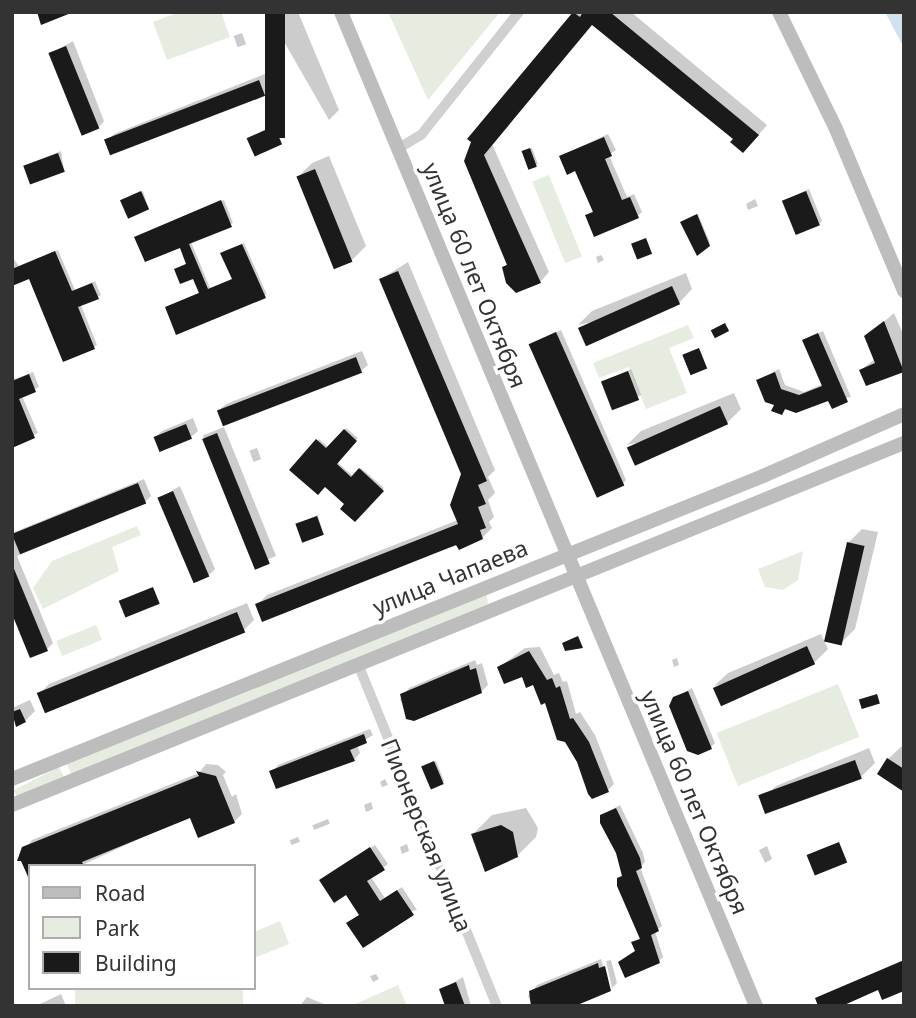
<!DOCTYPE html>
<meta charset="utf-8">
<style>
body{margin:0}
#map{position:relative;width:916px;height:1018px;overflow:hidden;background:#fff;font-family:"Noto Sans",sans-serif}
div>[style]{position:absolute}
[style*='--x']{left:calc(var(--x)*1px);top:calc(var(--y)*1px);width:calc(var(--w)*1px);rotate:calc(var(--a)*1deg)}
.green>*{inset:0;background:#e6ecdf;transform-origin:0 0}
.water>*{inset:0;background:#cfe2ee}
.shadow>*{inset:0;background:#0003;transform-origin:0 0}
.building>*{inset:0;background:#1a1a1a;transform-origin:0 0}
.street>*{height:10px;margin:-5px;padding:0 5px;transform-origin:5px;border-radius:5px;background:#d0d0d0}
.secondary>*{height:14px;margin:-7px;padding:0 7px;transform-origin:7px;border-radius:7px;background:#bdbdbd}
span{translate:-50% -50%;white-space:nowrap;text-align:center;line-height:1.15;-webkit-text-stroke:7px #fff;paint-order:stroke}
.street-label{font-size:23px;color:#333}
.frame{position:absolute;inset:0;border:14px solid #333;pointer-events:none}
.legend{position:absolute;left:28px;top:864px;width:228px;height:126px;box-sizing:border-box;background:#fff;border:2px solid #adadad;margin:0;padding:9px 12px;list-style:none;font-size:21px;color:#333}
.legend li{display:flex;align-items:center;gap:14px;height:35px}
.legend b{width:35px;border:2px solid #adadad}
</style>
<div id="map">
<div class="green">
<div style="clip-path:polygon(179px 12px,221px 12px,230px 37px,167px 60px,153px 22px)"></div>
<div style="clip-path:polygon(388px 12px,500px 12px,428px 100px)"></div>
<div style="left:549px;top:175px;width:88px;height:18px;rotate:68deg"></div>
<div style="clip-path:polygon(688px 325px,694px 338px,669px 348px,687px 393px,646px 409px,629px 367px,599px 378px,593px 363px)"></div>
<div style="clip-path:polygon(137px 526px,141px 535px,112px 547px,119px 571px,43px 609px,33px 588px,52px 561px)"></div>
<div style="clip-path:polygon(803px 551px,798px 580px,783px 590px,765px 587px,758px 569px)"></div>
<div style="clip-path:polygon(487px 595px,488px 604px,71px 774px,67px 764px)"></div>
<div style="left:96px;top:625px;width:16px;height:43px;rotate:68deg"></div>
<div style="left:838px;top:684px;width:57px;height:131px;rotate:68deg"></div>
<div style="left:59px;top:767px;width:11px;height:51px;rotate:63deg"></div>
<div style="clip-path:polygon(280px 921px,289px 944px,254px 958px,254px 932px)"></div>
<div style="clip-path:polygon(398px 985px,407px 1006px,351px 1006px)"></div>
<div style="left:75px;top:988px;width:168px;height:19px"></div>
</div>
<div class="water">
<div style="clip-path:polygon(885px 12px,904px 12px,904px 48px)"></div>
</div>
<div class="shadow">
<div style="clip-path:polygon(267px 12px,298px 12px,339px 110px,329px 120px)"></div>
<div style="clip-path:polygon(575px 12px,631px 12px,767px 125px,752px 142px,735px 139px,592px 23px,492px 144px,549px 272px,540px 282px,504px 267px,508px 263px,470px 139px)"></div>
<div style="left:242px;top:33px;width:12px;height:9px;rotate:70deg"></div>
<div style="clip-path:polygon(73px 41px,104px 121px,98px 128px,50px 54px)"></div>
<div style="clip-path:polygon(265px 74px,271px 88px,264px 95px,107px 141px,114px 134px)"></div>
<div style="clip-path:polygon(608px 134px,616px 150px,609px 155px,627px 197px,634px 194px,642px 212px,638px 216px,587px 216px,594px 210px,576px 169px,561px 156px)"></div>
<div style="clip-path:polygon(532px 148px,538px 164px,530px 168px,525px 151px)"></div>
<div style="clip-path:polygon(61px 151px,64px 171px,26px 167px,29px 164px)"></div>
<div style="clip-path:polygon(329px 156px,366px 246px,352px 260px,298px 177px,312px 163px)"></div>
<div style="clip-path:polygon(809px 189px,822px 221px,819px 224px,784px 201px)"></div>
<div style="clip-path:polygon(143px 191px,148px 208px,124px 199px)"></div>
<div style="clip-path:polygon(755px 199px,758px 206px,748px 210px,746px 204px)"></div>
<div style="clip-path:polygon(224px 200px,233px 223px,191px 242px,210px 288px,234px 279px,224px 251px,244px 243px,267px 295px,167px 307px,200px 292px,194px 277px,176px 269px,188px 263px,181px 246px,136px 237px)"></div>
<div style="clip-path:polygon(698px 214px,710px 243px,698px 253px,682px 222px)"></div>
<div style="clip-path:polygon(58px 250px,75px 290px,95px 281px,101px 295px,81px 305px,97px 345px,94px 347px,30px 277px,12px 282px,12px 257px,19px 266px)"></div>
<div style="clip-path:polygon(601px 255px,604px 260px,598px 263px,596px 257px)"></div>
<div style="clip-path:polygon(408px 262px,495px 470px,488px 477px,495px 493px,488px 500px,494px 517px,489px 522px,492px 528px,482px 538px,257px 605px,267px 595px,458px 520px,463px 474px,381px 279px)"></div>
<div style="clip-path:polygon(686px 273px,692px 289px,679px 303px,578px 325px,592px 311px)"></div>
<div style="clip-path:polygon(894px 313px,904px 336px,904px 370px,871px 384px,861px 370px,875px 359px,866px 337px)"></div>
<div style="clip-path:polygon(561px 330px,626px 480px,622px 484px,531px 345px)"></div>
<div style="clip-path:polygon(823px 331px,851px 397px,787px 408px,782px 413px,758px 380px,779px 369px,785px 385px,804px 392px,823px 384px,804px 341px)"></div>
<div style="clip-path:polygon(362px 351px,368px 365px,361px 371px,219px 410px,226px 404px)"></div>
<div style="clip-path:polygon(631px 369px,641px 395px,614px 408px,604px 382px)"></div>
<div style="clip-path:polygon(33px 372px,39px 387px,22px 396px,38px 433px,12px 446px,12px 373px,15px 379px)"></div>
<div style="clip-path:polygon(734px 393px,741px 409px,727px 423px,627px 445px,641px 431px)"></div>
<div style="clip-path:polygon(193px 418px,198px 431px,191px 437px,160px 450px,155px 437px,162px 431px)"></div>
<div style="left:224px;top:427px;width:139px;height:23px;rotate:68deg"></div>
<div style="clip-path:polygon(346px 428px,358px 438px,337px 462px,354px 477px,361px 468px,384px 488px,355px 520px,347px 504px,325px 485px,292px 470px,319px 439px,329px 448px)"></div>
<div style="left:257px;top:448px;width:12px;height:8px;rotate:70deg"></div>
<div style="clip-path:polygon(144px 479px,151px 496px,145px 502px,17px 556px,53px 643px,47px 649px,12px 610px,12px 533px)"></div>
<div style="clip-path:polygon(180px 486px,215px 569px,208px 576px,160px 498px)"></div>
<div style="clip-path:polygon(318px 515px,323px 534px,299px 523px)"></div>
<div style="clip-path:polygon(862px 529px,878px 532px,855px 629px,841px 643px,848px 543px)"></div>
<div style="clip-path:polygon(247px 603px,254px 620px,244px 630px,39px 694px,49px 684px)"></div>
<div style="clip-path:polygon(821px 634px,828px 649px,814px 663px,714px 686px,728px 673px)"></div>
<div style="clip-path:polygon(540px 647px,554px 675px,559px 673px,563px 682px,567px 681px,576px 714px,580px 712px,595px 735px,614px 784px,608px 790px,578px 761px,534px 683px,499px 667px,525px 648px)"></div>
<div style="clip-path:polygon(677px 658px,679px 665px,674px 667px,672px 660px)"></div>
<div style="clip-path:polygon(475px 660px,477px 665px,482px 663px,488px 685px,481px 692px,408px 718px,400px 699px,409px 688px)"></div>
<div style="clip-path:polygon(692px 688px,715px 743px,711px 747px,675px 698px)"></div>
<div style="clip-path:polygon(30px 700px,35px 711px,25px 721px,12px 720px,12px 708px)"></div>
<div style="clip-path:polygon(370px 729px,373px 735px,357px 745px,360px 753px,354px 760px,277px 787px,272px 772px,278px 765px)"></div>
<div style="clip-path:polygon(902px 746px,904px 747px,904px 789px,888px 759px)"></div>
<div style="clip-path:polygon(869px 748px,875px 763px,861px 777px,762px 800px,776px 786px)"></div>
<div style="clip-path:polygon(436px 761px,444px 781px,443px 782px,425px 765px)"></div>
<div style="clip-path:polygon(206px 764px,218px 765px,226px 772px,223px 775px,232px 797px,236px 794px,242px 814px,234px 822px,191px 815px,80px 866px,30px 866px,30px 884px,20px 855px,32px 840px,199px 773px)"></div>
<div style="clip-path:polygon(385px 779px,388px 785px,382px 787px,380px 782px)"></div>
<div style="clip-path:polygon(371px 802px,373px 809px,366px 812px,364px 805px)"></div>
<div style="clip-path:polygon(620px 805px,643px 853px,645px 862px,640px 867px,662px 926px,655px 931px,663px 957px,659px 961px,636px 951px,633px 943px,641px 937px,619px 878px,624px 874px,617px 852px,601px 816px)"></div>
<div style="clip-path:polygon(526px 808px,538px 828px,536px 837px,517px 856px,473px 834px,492px 815px)"></div>
<div style="left:328px;top:819px;width:5px;height:17px;rotate:68deg"></div>
<div style="left:298px;top:837px;width:5px;height:9px;rotate:68deg"></div>
<div style="clip-path:polygon(407px 844px,409px 851px,402px 854px,400px 847px)"></div>
<div style="clip-path:polygon(375px 845px,388px 864px,371px 877px,385px 898px,402px 887px,417px 910px,349px 923px,360px 914px,346px 893px,326px 877px)"></div>
<div style="clip-path:polygon(767px 846px,772px 859px,765px 863px,759px 850px)"></div>
<div style="clip-path:polygon(601px 959px,610px 990px,532px 1006px,528px 996px,537px 985px)"></div>
<div style="clip-path:polygon(611px 960px,617px 983px,612px 988px,606px 961px)"></div>
<div style="clip-path:polygon(376px 974px,379px 979px,373px 982px,370px 976px)"></div>
<div style="clip-path:polygon(463px 977px,471px 1006px,447px 1006px,441px 990px)"></div>
<div style="clip-path:polygon(61px 994px,66px 1006px,36px 1006px)"></div>
<div style="clip-path:polygon(307px 997px,326px 1005px,326px 1006px,300px 1006px)"></div>
</div>
<div class="building">
<div style="clip-path:polygon(37px 12px,71px 12px,71px 13px,41px 25px)"></div>
<div style="left:265px;top:12px;width:20px;height:126px"></div>
<div style="clip-path:polygon(573px 12px,580px 17px,583px 12px,610px 12px,759px 135px,743px 153px,730px 142px,733px 139px,592px 25px,484px 155px,541px 283px,516px 293px,506px 283px,502px 267px,507px 265px,464px 161px,471px 142px,467px 139px)"></div>
<div style="left:66px;top:46px;width:89px;height:19px;rotate:68deg"></div>
<div style="left:259px;top:80px;width:17px;height:166px;rotate:69deg"></div>
<div style="left:274px;top:126px;width:20px;height:30px;rotate:66deg"></div>
<div style="clip-path:polygon(604px 137px,612px 156px,605px 159px,622px 200px,630px 197px,639px 218px,594px 237px,585px 215px,593px 212px,575px 171px,567px 175px,559px 156px)"></div>
<div style="left:530px;top:148px;width:20px;height:9px;rotate:70deg"></div>
<div style="left:58px;top:153px;width:20px;height:37px;rotate:70deg"></div>
<div style="left:315px;top:169px;width:100px;height:20px;rotate:68deg"></div>
<div style="left:141px;top:191px;width:20px;height:23px;rotate:66deg"></div>
<div style="left:806px;top:191px;width:37px;height:26px;rotate:68deg"></div>
<div style="clip-path:polygon(221px 200px,232px 227px,189px 244px,208px 289px,232px 279px,220px 253px,242px 244px,266px 298px,176px 335px,165px 307px,199px 293px,193px 279px,180px 284px,174px 269px,186px 264px,180px 248px,145px 262px,134px 237px)"></div>
<div style="clip-path:polygon(697px 214px,710px 246px,697px 256px,680px 222px)"></div>
<div style="left:646px;top:238px;width:17px;height:16px;rotate:69deg"></div>
<div style="clip-path:polygon(55px 251px,72px 291px,92px 283px,99px 299px,78px 307px,95px 349px,63px 362px,29px 279px,12px 286px,12px 269px)"></div>
<div style="clip-path:polygon(398px 271px,487px 481px,478px 485px,486px 504px,478px 507px,486px 528px,480px 530px,483px 539px,459px 550px,456px 545px,262px 622px,255px 604px,458px 524px,450px 505px,461px 474px,379px 279px)"></div>
<div style="left:672px;top:286px;width:20px;height:103px;rotate:66deg"></div>
<div style="clip-path:polygon(884px 321px,904px 372px,866px 386px,859px 370px,875px 363px,864px 336px)"></div>
<div style="left:725px;top:323px;width:9px;height:16px;rotate:63deg"></div>
<div style="left:556px;top:332px;width:168px;height:30px;rotate:66deg"></div>
<div style="clip-path:polygon(818px 333px,848px 402px,832px 409px,828px 401px,796px 413px,785px 409px,782px 415px,771px 411px,774px 405px,765px 402px,756px 380px,775px 372px,781px 389px,799px 395px,822px 386px,802px 340px)"></div>
<div style="left:699px;top:348px;width:22px;height:18px;rotate:68deg"></div>
<div style="left:356px;top:357px;width:17px;height:149px;rotate:69deg"></div>
<div style="left:628px;top:371px;width:31px;height:29px;rotate:69deg"></div>
<div style="clip-path:polygon(29px 374px,36px 392px,19px 399px,35px 438px,12px 448px,12px 381px)"></div>
<div style="left:720px;top:406px;width:20px;height:102px;rotate:66deg"></div>
<div style="left:186px;top:424px;width:16px;height:35px;rotate:68deg"></div>
<div style="clip-path:polygon(344px 429px,357px 441px,337px 464px,351px 477px,359px 468px,384px 491px,355px 522px,340px 509px,344px 504px,325px 487px,318px 495px,289px 470px,316px 439px,326px 448px)"></div>
<div style="left:217px;top:433px;width:141px;height:16px;rotate:68deg"></div>
<div style="left:138px;top:483px;width:22px;height:136px;rotate:68deg"></div>
<div style="left:173px;top:491px;width:93px;height:17px;rotate:67deg"></div>
<div style="left:317px;top:516px;width:20px;height:23px;rotate:70deg"></div>
<div style="left:847px;top:542px;width:18px;height:102px;rotate:13deg"></div>
<div style="clip-path:polygon(12px 564px,48px 651px,30px 658px,12px 614px)"></div>
<div style="left:153px;top:587px;width:18px;height:37px;rotate:68deg"></div>
<div style="left:237px;top:612px;width:22px;height:216px;rotate:68deg"></div>
<div style="clip-path:polygon(578px 636px,583px 648px,565px 651px,562px 643px)"></div>
<div style="left:807px;top:646px;width:20px;height:103px;rotate:66deg"></div>
<div style="clip-path:polygon(529px 651px,547px 680px,552px 678px,556px 688px,560px 686px,570px 719px,573px 718px,589px 742px,609px 792px,592px 799px,588px 794px,577px 762px,565px 742px,557px 740px,545px 703px,541px 705px,533px 685px,526px 688px,522px 677px,504px 684px,497px 667px)"></div>
<div style="clip-path:polygon(469px 665px,470px 670px,476px 668px,482px 693px,414px 721px,406px 719px,400px 694px)"></div>
<div style="clip-path:polygon(688px 691px,712px 749px,698px 755px,687px 751px,669px 706px,673px 697px)"></div>
<div style="left:877px;top:694px;width:10px;height:19px;rotate:73deg"></div>
<div style="clip-path:polygon(20px 709px,26px 722px,16px 727px,12px 712px)"></div>
<div style="clip-path:polygon(364px 734px,367px 743px,350px 750px,355px 761px,276px 789px,269px 771px)"></div>
<div style="clip-path:polygon(887px 758px,904px 769px,904px 792px,877px 774px)"></div>
<div style="left:855px;top:760px;width:20px;height:103px;rotate:70deg"></div>
<div style="left:434px;top:761px;width:25px;height:14px;rotate:67deg"></div>
<div style="clip-path:polygon(196px 771px,216px 776px,235px 823px,198px 838px,190px 818px,82px 862px,84px 866px,30px 866px,30px 881px,21px 861px,17px 861px,22px 847px,199px 776px)"></div>
<div style="clip-path:polygon(616px 808px,640px 858px,642px 868px,636px 871px,659px 931px,651px 935px,660px 963px,625px 978px,618px 962px,635px 951px,631px 942px,640px 939px,617px 886px,617px 878px,622px 876px,616px 853px,600px 823px,600px 815px)"></div>
<div style="clip-path:polygon(501px 825px,513px 832px,518px 857px,485px 872px,471px 834px)"></div>
<div style="left:839px;top:842px;width:22px;height:35px;rotate:68deg"></div>
<div style="clip-path:polygon(370px 847px,385px 870px,367px 881px,380px 901px,397px 890px,414px 915px,363px 948px,346px 923px,359px 915px,346px 895px,334px 903px,319px 880px)"></div>
<div style="clip-path:polygon(904px 960px,904px 991px,882px 1000px,878px 990px,842px 1006px,818px 1006px,815px 998px)"></div>
<div style="clip-path:polygon(598px 963px,599px 968px,605px 966px,611px 991px,575px 1006px,531px 1006px,529px 991px)"></div>
<div style="clip-path:polygon(456px 982px,465px 1006px,445px 1006px,439px 989px)"></div>
</div>
<div class="street">
<div style="--x:399;--y:148;--w:26;--a:-31"></div>
<div style="--x:421;--y:135;--w:157;--a:-51.5"></div>
<div style="--x:358;--y:664;--w:369;--a:67.9"></div>
</div>
<div class="secondary">
<div style="--x:341;--y:12;--w:1077;--a:67.34"></div>
<div style="--x:779;--y:12;--w:130;--a:64"></div>
<div style="--x:836;--y:129;--w:176;--a:67.2"></div>
<div style="--x:12;--y:779;--w:810;--a:-21.97"></div>
<div style="--x:763;--y:476;--w:154;--a:-23.7"></div>
<div style="--x:12;--y:805;--w:963;--a:-22.09"></div>
</div>
<div class="street-label">
<span style="left:475px;top:275px;rotate:68deg">улица 60 лет Октября</span>
<span style="left:450px;top:577px;rotate:-22deg">улица Чапаева</span>
<span style="left:695px;top:802px;rotate:67deg">улица 60 лет Октября</span>
<span style="left:427px;top:835px;rotate:68deg">Пионерская улица</span>
</div>
<div class="frame"></div>
<ul class="legend">
<li><b style="height:9px;background:#bdbdbd"></b>Road</li>
<li><b style="height:19px;background:#e6ecdf"></b>Park</li>
<li><b style="height:19px;background:#1a1a1a"></b>Building</li>
</ul>
</div>
